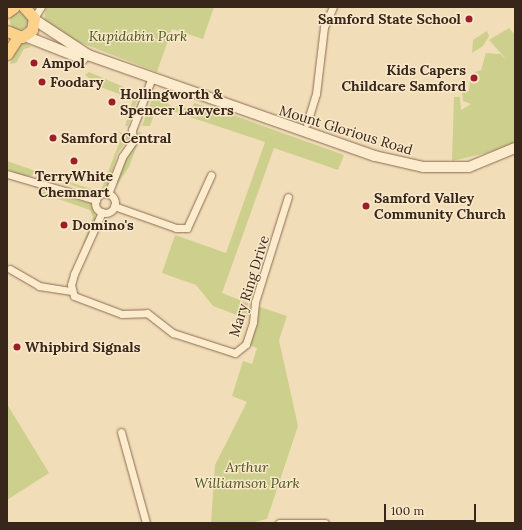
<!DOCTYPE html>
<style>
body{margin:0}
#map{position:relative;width:522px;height:530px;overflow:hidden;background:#f2ddb9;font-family:Lora,serif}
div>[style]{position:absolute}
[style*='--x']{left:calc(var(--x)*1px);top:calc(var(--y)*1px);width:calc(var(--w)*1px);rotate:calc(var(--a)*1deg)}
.green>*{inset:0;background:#cdd08d}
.round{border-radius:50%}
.roads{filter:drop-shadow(0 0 1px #8a6c52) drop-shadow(0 0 1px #8a6c52)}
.minor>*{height:7px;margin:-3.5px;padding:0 3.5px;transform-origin:3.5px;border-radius:3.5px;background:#fcebcd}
.minor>.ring{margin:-3.5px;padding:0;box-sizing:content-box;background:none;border:7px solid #fcebcd;border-radius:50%}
.secondary>*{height:10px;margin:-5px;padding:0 5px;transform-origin:5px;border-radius:5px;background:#fcebcd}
.primary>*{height:11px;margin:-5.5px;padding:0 5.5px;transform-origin:5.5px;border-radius:5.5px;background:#fbd18c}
.dots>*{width:11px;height:11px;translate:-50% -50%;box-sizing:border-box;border:2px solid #f9e8ca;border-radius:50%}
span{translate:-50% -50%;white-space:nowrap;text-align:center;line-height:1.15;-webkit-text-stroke:3px #f9e8ca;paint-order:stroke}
.poi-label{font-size:14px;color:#372619;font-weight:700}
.right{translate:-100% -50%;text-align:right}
.left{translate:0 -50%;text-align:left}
.park-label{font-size:14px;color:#4b561e;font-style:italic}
.street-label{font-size:14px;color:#372619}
.frame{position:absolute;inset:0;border:8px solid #372619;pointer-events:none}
.scale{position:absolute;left:384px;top:504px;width:92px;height:18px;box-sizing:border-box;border:2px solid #372619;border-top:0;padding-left:5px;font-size:12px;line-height:14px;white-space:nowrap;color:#372619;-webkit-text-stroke:3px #f9e8ca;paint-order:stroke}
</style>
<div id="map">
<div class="green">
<div style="clip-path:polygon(46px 7px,214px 7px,203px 39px,172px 29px,157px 72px,58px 34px,44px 21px)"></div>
<div class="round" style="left:10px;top:12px;width:18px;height:18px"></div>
<div style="clip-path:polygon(509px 28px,515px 35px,515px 146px,452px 161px,454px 97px,460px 97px,461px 110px,471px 104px,463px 101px,462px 91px,469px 91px,470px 74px,481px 70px,486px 53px,500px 54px,506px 59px,489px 40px)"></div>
<div style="clip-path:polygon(487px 31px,489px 36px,483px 46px,472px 53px,473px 40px)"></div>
<div style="clip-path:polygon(26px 42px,31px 47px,24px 49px,16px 63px,10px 64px,18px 45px)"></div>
<div style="clip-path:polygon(89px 72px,135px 92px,137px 100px,128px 126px,125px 126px,133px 99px,100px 87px,85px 75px)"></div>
<div style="clip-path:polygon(152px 99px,165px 101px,176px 110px,177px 105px,191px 110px,194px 103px,230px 114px,344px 155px,338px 170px,274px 148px,222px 293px,248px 303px,247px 319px,213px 306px,196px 285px,162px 273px,175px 235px,226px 253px,265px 142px,157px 106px,150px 126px,142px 126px)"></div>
<div style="clip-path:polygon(117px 131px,127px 135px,129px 138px,117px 154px,109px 183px,101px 192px,86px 193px,80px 188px,43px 174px,98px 191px,102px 188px,122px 135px)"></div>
<div style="clip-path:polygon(142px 132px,129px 167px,114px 189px,123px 161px,135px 145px,136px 133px)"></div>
<div style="clip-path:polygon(7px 161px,36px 171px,31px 176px,23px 176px,7px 169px)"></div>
<div style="clip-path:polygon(41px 191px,92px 204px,96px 218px,87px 245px,83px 244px,93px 217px,90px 210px,41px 193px,38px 198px)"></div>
<div style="clip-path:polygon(257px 306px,287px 316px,279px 340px,298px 426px,267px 519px,251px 523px,211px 523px,215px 465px,247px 402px,232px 396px,243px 361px,252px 364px,257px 348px,249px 345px,258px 317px)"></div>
<div style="clip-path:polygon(7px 404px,49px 473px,7px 500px)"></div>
</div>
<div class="roads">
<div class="minor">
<div style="--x:34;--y:18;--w:13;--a:-58"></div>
<div style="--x:307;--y:123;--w:30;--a:-73"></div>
<div style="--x:316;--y:94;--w:67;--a:-83.2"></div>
<div style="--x:324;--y:27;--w:22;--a:-66"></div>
<div style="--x:7;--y:174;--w:93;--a:16.3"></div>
<div class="ring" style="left:95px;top:193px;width:13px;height:13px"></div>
<div style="--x:108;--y:194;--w:40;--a:-69"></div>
<div style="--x:122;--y:157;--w:19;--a:-55"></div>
<div style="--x:133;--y:141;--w:11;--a:-95"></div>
<div style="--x:132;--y:130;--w:57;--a:-69.3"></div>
<div style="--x:114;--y:206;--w:66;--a:19.5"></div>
<div style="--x:176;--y:228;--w:11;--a:0"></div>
<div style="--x:187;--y:228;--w:58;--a:-65.6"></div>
<div style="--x:102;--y:212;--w:68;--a:114.3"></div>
<div style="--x:74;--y:274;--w:11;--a:105"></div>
<div style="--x:71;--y:285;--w:11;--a:75"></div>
<div style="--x:74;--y:296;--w:51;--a:20.6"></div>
<div style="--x:122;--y:314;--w:25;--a:-2"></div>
<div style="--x:147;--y:313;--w:33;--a:38"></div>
<div style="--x:173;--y:333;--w:65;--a:17.9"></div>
<div style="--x:235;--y:353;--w:14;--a:-39"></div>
<div style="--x:246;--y:344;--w:23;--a:-72"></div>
<div style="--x:253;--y:322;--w:20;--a:-84"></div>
<div style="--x:255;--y:302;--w:110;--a:-72.6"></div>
<div style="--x:10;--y:269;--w:34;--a:30"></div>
<div style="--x:39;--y:286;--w:33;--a:9"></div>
<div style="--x:121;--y:432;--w:94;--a:74.6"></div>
<div style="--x:279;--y:523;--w:46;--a:0"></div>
</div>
<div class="secondary">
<div style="--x:35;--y:20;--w:64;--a:33.4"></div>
<div style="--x:88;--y:55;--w:304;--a:19.4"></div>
<div style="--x:375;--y:156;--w:49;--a:12.9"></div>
<div style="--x:423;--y:167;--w:46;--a:0"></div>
<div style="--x:469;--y:167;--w:50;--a:-22.4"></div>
<div style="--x:25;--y:36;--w:62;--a:21.6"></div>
</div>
<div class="primary">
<div style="--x:7;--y:12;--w:9;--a:-36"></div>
<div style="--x:7;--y:31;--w:16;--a:22"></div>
<div style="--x:22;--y:37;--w:12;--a:-35"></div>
<div style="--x:32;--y:30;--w:12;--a:-81"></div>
<div style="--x:34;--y:18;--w:15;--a:-132"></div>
<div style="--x:7;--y:54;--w:20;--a:-57"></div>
</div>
</div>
<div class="dots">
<div style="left:469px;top:19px;background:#9f1d26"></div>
<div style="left:34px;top:63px;background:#9f1d26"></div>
<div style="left:474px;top:78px;background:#9f1d26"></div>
<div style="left:42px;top:82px;background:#9f1d26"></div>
<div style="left:112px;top:102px;background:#9f1d26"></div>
<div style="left:53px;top:138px;background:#9f1d26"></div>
<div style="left:74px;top:161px;background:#9f1d26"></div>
<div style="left:366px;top:206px;background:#9f1d26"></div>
<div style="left:64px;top:225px;background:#9f1d26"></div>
<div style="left:17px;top:347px;background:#9f1d26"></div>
</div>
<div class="poi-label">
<span class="right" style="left:461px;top:19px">Samford State School</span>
<span class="left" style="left:42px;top:63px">Ampol</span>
<span class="right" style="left:466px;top:78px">Kids Capers<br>Childcare Samford</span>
<span class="left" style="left:50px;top:82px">Foodary</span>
<span class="left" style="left:120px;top:102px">Hollingworth &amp;<br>Spencer Lawyers</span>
<span class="left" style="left:61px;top:138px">Samford Central</span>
<span style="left:74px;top:184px">TerryWhite<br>Chemmart</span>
<span class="left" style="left:374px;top:206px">Samford Valley<br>Community Church</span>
<span class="left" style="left:72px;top:225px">Domino's</span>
<span class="left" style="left:25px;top:347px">Whipbird Signals</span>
</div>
<div class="park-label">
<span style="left:138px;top:36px">Kupidabin Park</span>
<span style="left:247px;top:475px">Arthur<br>Williamson Park</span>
</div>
<div class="street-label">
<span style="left:346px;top:130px;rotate:17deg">Mount Glorious Road</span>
<span style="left:249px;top:286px;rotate:-73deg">Mary Ring Drive</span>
</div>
<div class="frame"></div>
<div class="scale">100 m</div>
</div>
